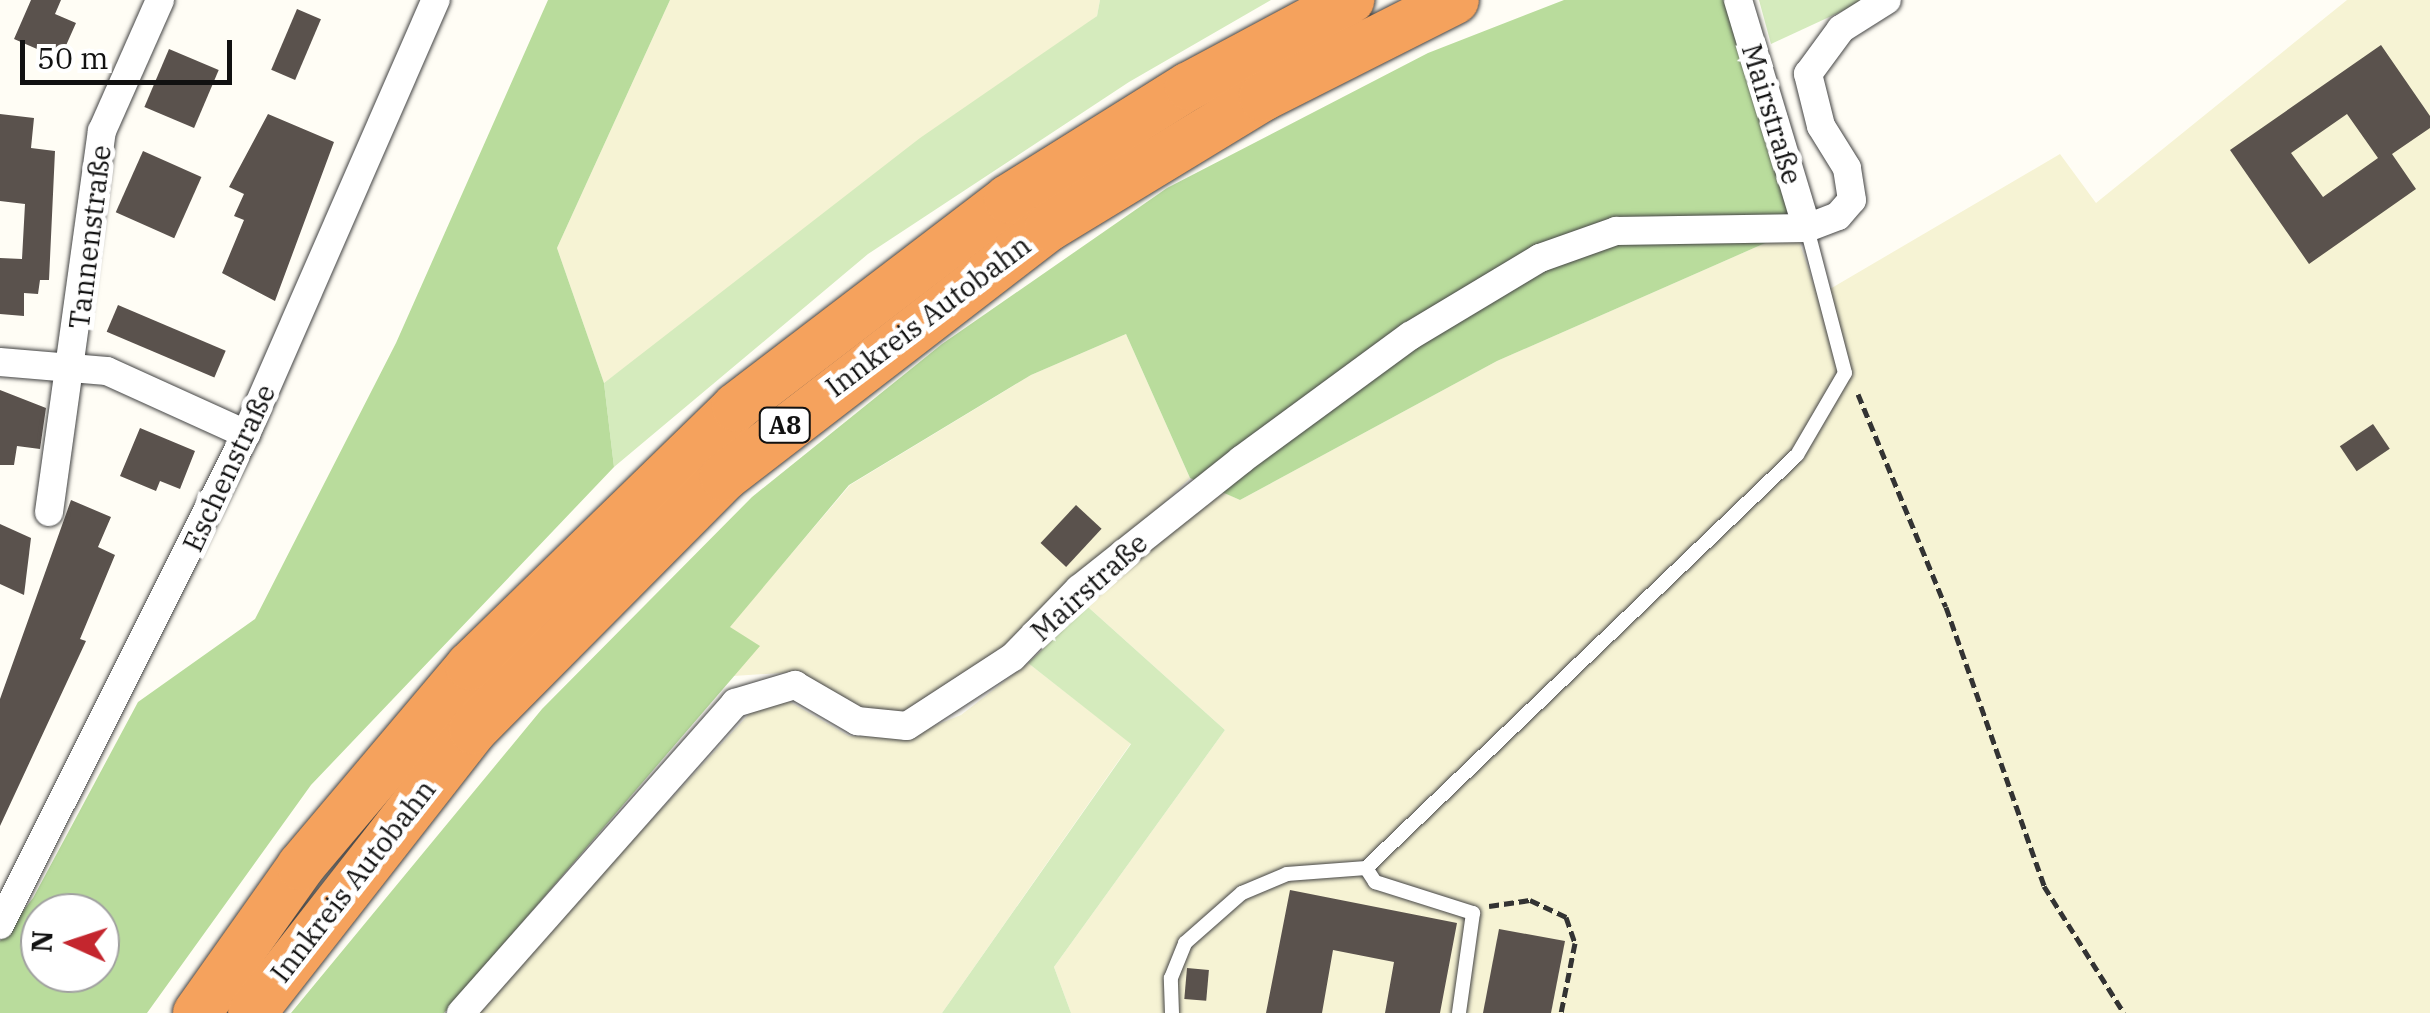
<!DOCTYPE html>
<meta charset="utf-8">
<style>
body{margin:0}
#map{position:relative;width:2430px;height:1013px;overflow:hidden;background:#fffdf5;font-family:"IBM Plex Serif",serif}
div>[style]{position:absolute}
[style*='--x']{left:calc(var(--x)*1px);top:calc(var(--y)*1px);width:calc(var(--w)*1px);rotate:calc(var(--a)*1deg)}
.farmland>*{inset:0;background:#f6f3d4}
.green>*{inset:0;background:#d5ebbd}
.forest>*{inset:0;background:#b9dc9c}
.building>*{inset:0;background:#5a524d;transform-origin:0 0}
.path>*{height:5px;margin-top:-2.5px;transform-origin:0;background:repeating-linear-gradient(90deg,#333 0 10px,transparent 0 15px)}
.roads{filter:drop-shadow(0 0 2px #444) drop-shadow(0 0 2px #444)}
.lane>*{height:14px;margin:-7px;padding:0 7px;transform-origin:7px;border-radius:7px;background:#fff}
.street>*{height:28px;margin:-14px;padding:0 14px;transform-origin:14px;border-radius:14px;background:#fff}
.highway>*{height:48px;margin:-24px;padding:0 24px;transform-origin:24px;border-radius:24px;background:#f5a25d}
span{translate:-50% -50%;white-space:nowrap;text-align:center;line-height:1.15;-webkit-text-stroke:10px #fff;paint-order:stroke}
.shield-label span{padding:2px 8px;background:#fff;border:2px solid;border-radius:8px;-webkit-text-stroke-width:0}
.shield-label{font-size:25px;color:#111;font-weight:700}
.street-label{font-size:28px;color:#111}
.north{position:absolute;left:20px;top:893px;width:100px;height:100px;box-sizing:border-box;background:#fff;border:2px solid #a0a0a0;border-radius:50%;rotate:273deg;font-size:28px;font-weight:700;line-height:40px;text-align:center;color:#111}
.north::after{content:'';display:block;margin:auto;width:35px;height:45px;background:#c4262e;clip-path:polygon(50% 0,100% 100%,50% 72%,0 100%)}
.scale{position:absolute;left:20px;top:40px;width:212px;height:45px;box-sizing:border-box;border:5px solid #111;border-top:0;padding-left:12px;font-size:30px;line-height:35px;white-space:nowrap;color:#111;-webkit-text-stroke:8px #fff;paint-order:stroke}
</style>
<div id="map">
<div class="farmland">
<div style="clip-path:polygon(670px 0,1100px 0,1097px 16px,604px 383px,557px 248px)"></div>
<div style="clip-path:polygon(2347px 0,2430px 0,2430px 1013px,1071px 1013px,1054px 967px,1225px 730px,1088px 607px,1213px 488px,1240px 500px,1497px 361px,1795px 230px,1818px 296px,2060px 154px,2096px 203px)"></div>
<div style="clip-path:polygon(1126px 334px,1190px 478px,1006px 657px,921px 712px,874px 717px,798px 672px,733px 676px,759px 646px,729px 627px,850px 485px,1031px 375px)"></div>
<div style="clip-path:polygon(1028px 663px,1131px 743px,942px 1013px,473px 1013px,763px 699px,785px 699px,849px 736px,906px 737px,961px 715px)"></div>
</div>
<div class="green">
<div style="clip-path:polygon(1100px 0,1271px 0,1129px 82px,868px 254px,614px 467px,604px 383px,920px 138px,1097px 16px)"></div>
<div style="clip-path:polygon(1759px 0,1866px 0,1771px 44px)"></div>
<div style="clip-path:polygon(1088px 607px,1225px 730px,1054px 967px,1071px 1013px,942px 1013px,1131px 744px,1028px 663px)"></div>
</div>
<div class="forest">
<div style="clip-path:polygon(evenodd,548px 0,670px 0,557px 248px,604px 383px,614px 467px,311px 785px,147px 1013px,0 1013px,0 941px,33px 898px,138px 702px,255px 619px,396px 343px,548px 0,40px 913px,100px 913px,100px 973px,40px 973px,40px 913px)"></div>
<div style="clip-path:polygon(1564px 0,1724px 0,1795px 230px,1497px 361px,1240px 500px,1190px 478px,1126px 334px,1031px 375px,849px 485px,730px 627px,760px 646px,444px 1013px,291px 1013px,542px 709px,752px 497px,942px 344px,1167px 188px,1428px 53px)"></div>
</div>
<div class="building">
<div style="clip-path:polygon(31px 0,61px 0,55px 14px,76px 23px,60px 59px,14px 39px)"></div>
<div style="left:297px;top:9px;width:26px;height:66px;rotate:23deg"></div>
<div style="clip-path:polygon(evenodd,2381px 45px,2430px 116px,2430px 128px,2392px 154px,2416px 189px,2309px 264px,2230px 150px,2381px 45px,2347px 114px,2378px 158px,2323px 197px,2291px 153px,2347px 114px)"></div>
<div style="left:169px;top:49px;width:54px;height:63px;rotate:23deg"></div>
<div style="clip-path:polygon(0 114px,34px 118px,31px 148px,55px 151px,49px 280px,40px 280px,38px 294px,24px 293px,24px 316px,0 314px,0 258px,22px 259px,25px 204px,0 201px)"></div>
<div style="clip-path:polygon(268px 114px,334px 142px,275px 301px,222px 273px,244px 220px,234px 216px,244px 194px,229px 187px)"></div>
<div style="left:143px;top:151px;width:64px;height:67px;rotate:24deg"></div>
<div style="left:118px;top:305px;width:117px;height:29px;rotate:23deg"></div>
<div style="clip-path:polygon(0 390px,46px 408px,40px 449px,17px 446px,14px 465px,0 465px)"></div>
<div style="left:2373px;top:424px;width:30px;height:40px;rotate:56deg"></div>
<div style="clip-path:polygon(140px 428px,195px 451px,180px 489px,160px 481px,156px 491px,120px 476px)"></div>
<div style="clip-path:polygon(71px 500px,111px 517px,98px 547px,115px 555px,80px 639px,86px 641px,0 826px,0 699px)"></div>
<div style="left:1076px;top:505px;width:35px;height:52px;rotate:43deg"></div>
<div style="clip-path:polygon(0 524px,31px 538px,24px 595px,0 584px)"></div>
<div style="clip-path:polygon(1290px 890px,1457px 923px,1440px 1013px,1385px 1013px,1394px 962px,1333px 950px,1322px 1013px,1266px 1013px)"></div>
<div style="clip-path:polygon(1499px 929px,1565px 941px,1551px 1013px,1483px 1013px)"></div>
<div style="left:1187px;top:968px;width:22px;height:31px;rotate:5deg"></div>
</div>
<div class="path">
<div style="--x:1858;--y:394;--w:230;--a:67.6"></div>
<div style="--x:1946;--y:607;--w:296;--a:70.6"></div>
<div style="--x:2044;--y:886;--w:150;--a:57.8"></div>
<div style="--x:1489;--y:906;--w:41;--a:-8.3"></div>
<div style="--x:1530;--y:900;--w:40;--a:25"></div>
<div style="--x:1566;--y:917;--w:28;--a:71"></div>
<div style="--x:1575;--y:943;--w:71;--a:101.3"></div>
</div>
<div class="roads">
<div class="lane">
<div style="--x:1366;--y:868;--w:17;--a:57"></div>
<div style="--x:1375;--y:882;--w:103;--a:17.6"></div>
<div style="--x:1473;--y:913;--w:101;--a:98"></div>
<div style="--x:1172;--y:1013;--w:35;--a:-92"></div>
<div style="--x:1171;--y:978;--w:38;--a:-68"></div>
<div style="--x:1185;--y:943;--w:76;--a:-41.3"></div>
<div style="--x:1242;--y:893;--w:49;--a:-22.9"></div>
<div style="--x:1287;--y:874;--w:79;--a:-4.3"></div>
<div style="--x:1366;--y:868;--w:597;--a:-43.78"></div>
<div style="--x:1797;--y:455;--w:95;--a:-59.7"></div>
<div style="--x:1845;--y:373;--w:150;--a:-104.7"></div>
</div>
<div class="street">
<div style="--x:1738;--y:0;--w:238;--a:73.2"></div>
<div style="--x:0;--y:362;--w:107;--a:4.8"></div>
<div style="--x:107;--y:371;--w:153;--a:24.4"></div>
<div style="--x:49;--y:512;--w:385;--a:-82.1"></div>
<div style="--x:102;--y:131;--w:143;--a:-66.1"></div>
<div style="--x:0;--y:925;--w:549;--a:-63.39"></div>
<div style="--x:246;--y:434;--w:474;--a:-66.4"></div>
<div style="--x:461;--y:1013;--w:414;--a:-48.5"></div>
<div style="--x:735;--y:703;--w:63;--a:-16.7"></div>
<div style="--x:795;--y:685;--w:72;--a:30.1"></div>
<div style="--x:857;--y:721;--w:50;--a:5.7"></div>
<div style="--x:907;--y:726;--w:126;--a:-33.1"></div>
<div style="--x:1013;--y:657;--w:95;--a:-45.9"></div>
<div style="--x:1079;--y:589;--w:207;--a:-38.5"></div>
<div style="--x:1241;--y:460;--w:210;--a:-36.3"></div>
<div style="--x:1410;--y:336;--w:152;--a:-31"></div>
<div style="--x:1540;--y:258;--w:81;--a:-19.6"></div>
<div style="--x:1616;--y:231;--w:191;--a:-0.9"></div>
<div style="--x:1807;--y:228;--w:33;--a:-21"></div>
<div style="--x:1838;--y:216;--w:21;--a:-49"></div>
<div style="--x:1852;--y:200;--w:32;--a:-99"></div>
<div style="--x:1847;--y:168;--w:49;--a:-121.8"></div>
<div style="--x:1821;--y:126;--w:54;--a:-104"></div>
<div style="--x:1808;--y:74;--w:56;--a:-53.7"></div>
<div style="--x:1841;--y:29;--w:54;--a:-32.2"></div>
</div>
<div class="highway">
<div style="--x:197;--y:1013;--w:180;--a:-54.7"></div>
<div style="--x:301;--y:866;--w:262;--a:-49.8"></div>
<div style="--x:470;--y:666;--w:371;--a:-44.2"></div>
<div style="--x:736;--y:407;--w:342;--a:-37.4"></div>
<div style="--x:1008;--y:199;--w:213;--a:-32"></div>
<div style="--x:1189;--y:86;--w:183;--a:-28.1"></div>
<div style="--x:252;--y:1013;--w:359;--a:-52"></div>
<div style="--x:473;--y:730;--w:356;--a:-45.2"></div>
<div style="--x:724;--y:477;--w:410;--a:-37.6"></div>
<div style="--x:1049;--y:227;--w:250;--a:-31.3"></div>
<div style="--x:1263;--y:97;--w:215;--a:-26.8"></div>
</div>
</div>
<div class="shield-label">
<span style="left:785px;top:425px">A8</span>
</div>
<div class="street-label">
<span style="left:1772px;top:114px;rotate:73deg">Mairstraße</span>
<span style="left:90px;top:237px;rotate:-83deg">Tannenstraße</span>
<span style="left:928px;top:316px;rotate:-37deg">Innkreis Autobahn</span>
<span style="left:229px;top:468px;rotate:-65deg">Eschenstraße</span>
<span style="left:1089px;top:587px;rotate:-42deg">Mairstraße</span>
<span style="left:353px;top:881px;rotate:-52deg">Innkreis Autobahn</span>
</div>
<div class="north">N</div>
<div class="scale">50 m</div>
</div>
